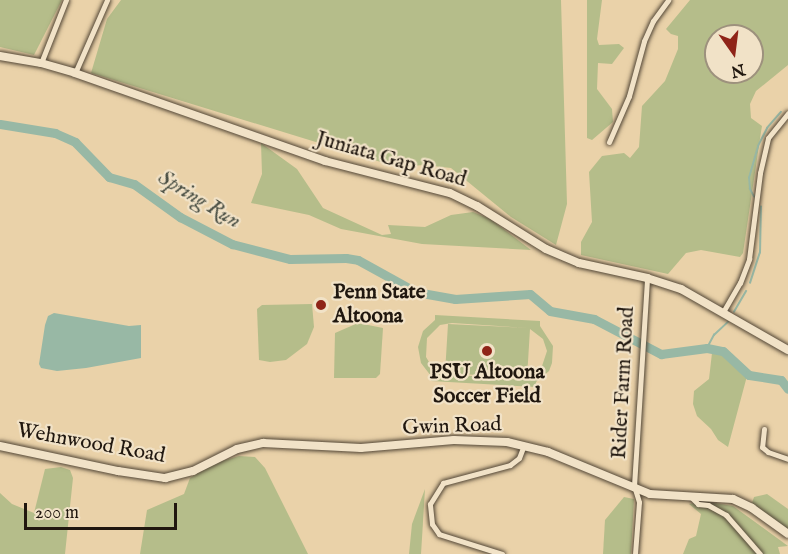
<!DOCTYPE html>
<style>
body{margin:0}
#map{position:relative;width:788px;height:554px;overflow:hidden;background:#ead2a9;font-family:"IM FELL English",serif}
div>[style]{position:absolute}
[style*='--x']{left:calc(var(--x)*1px);top:calc(var(--y)*1px);width:calc(var(--w)*1px);rotate:calc(var(--a)*1deg)}
.green>*{inset:0;background:#b5bd8a}
.water>*{inset:0;background:#98b8a5}
.stream>*{height:1.5px;margin:-0.75px;padding:0 0.75px;transform-origin:0.75px;border-radius:0.75px;background:#98b8a5}
.river>*{height:9px;margin:-4.5px;padding:0 4.5px;transform-origin:4.5px;border-radius:4.5px;background:#98b8a5}
.roads{filter:drop-shadow(0 0 2px #524636) drop-shadow(0 0 2px #524636)}
.street>*{height:5px;margin:-2.5px;padding:0 2.5px;transform-origin:2.5px;border-radius:2.5px;background:#f1e2c7}
.secondary>*{height:8px;margin:-4px;padding:0 4px;transform-origin:4px;border-radius:4px;background:#f1e2c7}
.dots>*{width:16px;height:16px;translate:-50% -50%;box-sizing:border-box;border:3px solid #f1e2c7;border-radius:50%}
span{translate:-50% -50%;white-space:nowrap;text-align:center;line-height:1.15;-webkit-text-stroke:4.5px #f1e2c7;paint-order:stroke}
.street-label{font-size:21px;color:#20170f}
.poi-label{font-size:21px;color:#20170f;font-weight:700}
.left{translate:0 -50%;text-align:left}
.water-label{font-size:22px;color:#4a4f44;font-style:italic}
.north{position:absolute;left:704px;top:24px;width:60px;height:60px;box-sizing:border-box;background:#f1e2c7;border:2px solid #9d917d;border-radius:50%;rotate:166deg;font-size:16px;font-weight:700;line-height:24px;text-align:center;color:#20170f}
.north::after{content:'';display:block;margin:auto;width:21px;height:27px;background:#8f2418;clip-path:polygon(50% 0,100% 100%,50% 72%,0 100%)}
.scale{position:absolute;left:24px;top:503px;width:153px;height:27px;box-sizing:border-box;border:3px solid #20170f;border-top:0;padding-left:8px;font-size:18px;line-height:21px;white-space:nowrap;color:#20170f;-webkit-text-stroke:4px #f1e2c7;paint-order:stroke}
</style>
<div id="map">
<div class="green">
<div style="clip-path:polygon(0 0,62px 0,34px 55px,0 47px)"></div>
<div style="clip-path:polygon(121px 0,561px 0,567px 204px,556px 245px,511px 217px,451px 168px,424px 165px,397px 167px,91px 73px,107px 19px)"></div>
<div style="clip-path:polygon(587px 0,602px 0,597px 39px,599px 45px,619px 44px,624px 48px,612px 64px,598px 63px,597px 89px,612px 109px,613px 122px,592px 140px,587px 138px)"></div>
<div style="clip-path:polygon(evenodd,690px 0,788px 0,788px 65px,756px 91px,750px 104px,751px 118px,762px 126px,761px 132px,743px 253px,740px 257px,701px 250px,686px 253px,668px 274px,581px 255px,581px 242px,592px 222px,589px 172px,602px 156px,624px 153px,630px 158px,639px 147px,642px 106px,665px 81px,678px 49px,678px 36px,671px 34px,666px 29px,690px 0,716px 36px,752px 36px,752px 72px,716px 72px,716px 36px)"></div>
<div style="clip-path:polygon(261px 143px,297px 169px,323px 208px,382px 235px,391px 234px,388px 225px,425px 227px,451px 215px,473px 212px,490px 219px,531px 250px,422px 244px,341px 229px,309px 215px,251px 203px,262px 174px)"></div>
<div style="clip-path:polygon(312px 304px,314px 327px,307px 344px,286px 360px,270px 362px,259px 360px,257px 309px,262px 305px)"></div>
<div style="clip-path:polygon(evenodd,435px 315px,540px 321px,540px 326px,553px 346px,552px 363px,549px 371px,536px 382px,536px 387px,431px 381px,431px 376px,421px 363px,418px 347px,423px 331px,435px 320px,435px 315px,452px 323px,529px 328px,448px 324px,445px 373px,524px 378px,449px 375px,443px 374px,432px 367px,426px 357px,427px 338px,440px 325px,452px 323px,435px 315px,530px 329px,543px 339px,547px 351px,541px 369px,527px 378px,530px 329px)"></div>
<div style="clip-path:polygon(358px 323px,383px 328px,380px 374px,376px 378px,334px 378px,335px 333px)"></div>
<div style="clip-path:polygon(718px 351px,734px 360px,747px 376px,728px 447px,718px 440px,711px 429px,697px 416px,693px 404px,694px 391px,709px 379px,712px 353px)"></div>
<div style="clip-path:polygon(239px 456px,255px 457px,265px 468px,308px 554px,140px 554px,147px 510px,184px 494px,190px 478px,215px 463px)"></div>
<div style="clip-path:polygon(61px 467px,70px 470px,73px 478px,65px 554px,0 554px,0 493px,12px 504px,34px 513px,45px 469px)"></div>
<div style="clip-path:polygon(425px 489px,421px 554px,409px 554px,412px 524px)"></div>
<div style="clip-path:polygon(767px 494px,788px 509px,788px 532px,752px 503px,754px 497px)"></div>
<div style="clip-path:polygon(624px 497px,634px 499px,631px 554px,603px 554px,605px 520px)"></div>
<div style="clip-path:polygon(703px 501px,733px 506px,788px 546px,778px 547px,780px 554px,683px 554px,689px 539px,696px 536px,701px 514px,689px 504px)"></div>
</div>
<div class="water">
<div style="clip-path:polygon(54px 313px,129px 326px,141px 325px,141px 358px,86px 368px,57px 371px,41px 368px,39px 364px,45px 325px,48px 316px)"></div>
</div>
<div class="stream">
<div style="--x:754;--y:197;--w:9;--a:-117"></div>
<div style="--x:750;--y:189;--w:11;--a:-95"></div>
<div style="--x:749;--y:178;--w:33;--a:-74"></div>
<div style="--x:758;--y:146;--w:20;--a:-63"></div>
<div style="--x:767;--y:128;--w:21;--a:-49"></div>
<div style="--x:750;--y:283;--w:32;--a:-72"></div>
<div style="--x:760;--y:253;--w:46;--a:-88.8"></div>
<div style="--x:734;--y:312;--w:24;--a:-60"></div>
<div style="--x:707;--y:348;--w:15;--a:-62"></div>
<div style="--x:714;--y:335;--w:19;--a:-43"></div>
</div>
<div class="river">
<div style="--x:0;--y:124;--w:56;--a:9.3"></div>
<div style="--x:55;--y:133;--w:22;--a:24"></div>
<div style="--x:75;--y:142;--w:49;--a:45.8"></div>
<div style="--x:109;--y:177;--w:26;--a:16"></div>
<div style="--x:134;--y:184;--w:57;--a:35.7"></div>
<div style="--x:180;--y:217;--w:59;--a:27.4"></div>
<div style="--x:232;--y:244;--w:60;--a:14.5"></div>
<div style="--x:290;--y:259;--w:56;--a:-1"></div>
<div style="--x:346;--y:258;--w:12;--a:9"></div>
<div style="--x:358;--y:260;--w:66;--a:28.9"></div>
<div style="--x:416;--y:292;--w:40;--a:10"></div>
<div style="--x:455;--y:299;--w:75;--a:-3.8"></div>
<div style="--x:530;--y:294;--w:26;--a:40"></div>
<div style="--x:550;--y:311;--w:45;--a:10.3"></div>
<div style="--x:594;--y:319;--w:76;--a:27.6"></div>
<div style="--x:661;--y:354;--w:46;--a:-7.4"></div>
<div style="--x:707;--y:348;--w:16;--a:11"></div>
<div style="--x:723;--y:351;--w:35;--a:43"></div>
<div style="--x:749;--y:375;--w:32;--a:9"></div>
<div style="--x:781;--y:380;--w:11;--a:52"></div>
</div>
<div class="roads">
<div class="street">
<div style="--x:41;--y:63;--w:68;--a:-68.4"></div>
<div style="--x:75;--y:73;--w:80;--a:-66.3"></div>
<div style="--x:609;--y:142;--w:50;--a:-66.5"></div>
<div style="--x:629;--y:96;--w:57;--a:-74.7"></div>
<div style="--x:644;--y:41;--w:22;--a:-66"></div>
<div style="--x:653;--y:21;--w:26;--a:-54"></div>
<div style="--x:723;--y:312;--w:34;--a:-60"></div>
<div style="--x:740;--y:283;--w:26;--a:-69"></div>
<div style="--x:749;--y:259;--w:87;--a:-82.7"></div>
<div style="--x:760;--y:173;--w:36;--a:-77"></div>
<div style="--x:768;--y:138;--w:32;--a:-51"></div>
<div style="--x:764;--y:429;--w:18;--a:96"></div>
<div style="--x:762;--y:447;--w:8;--a:40"></div>
<div style="--x:768;--y:452;--w:21;--a:19"></div>
<div style="--x:691;--y:497;--w:10;--a:45"></div>
<div style="--x:698;--y:504;--w:10;--a:6"></div>
<div style="--x:708;--y:505;--w:21;--a:29"></div>
<div style="--x:726;--y:515;--w:52;--a:48.9"></div>
<div style="--x:502;--y:554;--w:66;--a:-162.4"></div>
<div style="--x:439;--y:534;--w:12;--a:-125"></div>
<div style="--x:432;--y:524;--w:20;--a:-96"></div>
<div style="--x:430;--y:504;--w:25;--a:-58"></div>
<div style="--x:443;--y:483;--w:69;--a:-15"></div>
<div style="--x:510;--y:465;--w:11;--a:-38"></div>
<div style="--x:519;--y:458;--w:14;--a:-69"></div>
<div style="--x:635;--y:554;--w:52;--a:-85.6"></div>
<div style="--x:639;--y:502;--w:17;--a:-107"></div>
<div style="--x:634;--y:486;--w:208;--a:-86.4"></div>
</div>
<div class="secondary">
<div style="--x:0;--y:56;--w:42;--a:9.7"></div>
<div style="--x:41;--y:63;--w:35;--a:16"></div>
<div style="--x:75;--y:73;--w:265;--a:19.4"></div>
<div style="--x:325;--y:161;--w:129;--a:14.4"></div>
<div style="--x:450;--y:193;--w:30;--a:26"></div>
<div style="--x:477;--y:206;--w:81;--a:31.9"></div>
<div style="--x:546;--y:249;--w:36;--a:23"></div>
<div style="--x:579;--y:263;--w:70;--a:12.4"></div>
<div style="--x:647;--y:278;--w:36;--a:18"></div>
<div style="--x:681;--y:289;--w:123;--a:29.7"></div>
<div style="--x:0;--y:446;--w:121;--a:12"></div>
<div style="--x:118;--y:471;--w:48;--a:8.5"></div>
<div style="--x:165;--y:478;--w:29;--a:-14"></div>
<div style="--x:193;--y:471;--w:49;--a:-26.6"></div>
<div style="--x:237;--y:449;--w:27;--a:-13"></div>
<div style="--x:263;--y:443;--w:98;--a:2.9"></div>
<div style="--x:361;--y:448;--w:93;--a:-4.9"></div>
<div style="--x:454;--y:440;--w:53;--a:2.2"></div>
<div style="--x:507;--y:442;--w:42;--a:13.7"></div>
<div style="--x:548;--y:452;--w:110;--a:22.4"></div>
<div style="--x:650;--y:494;--w:83;--a:3.4"></div>
<div style="--x:733;--y:499;--w:21;--a:25"></div>
<div style="--x:752;--y:508;--w:44;--a:35.8"></div>
</div>
</div>
<div class="dots">
<div style="left:321px;top:305px;background:#8f2418"></div>
<div style="left:487px;top:351px;background:#8f2418"></div>
</div>
<div class="street-label">
<span style="left:391px;top:160px;rotate:16deg">Juniata Gap Road</span>
<span style="left:624px;top:383px;rotate:-87deg">Rider Farm Road</span>
<span style="left:452px;top:427px;rotate:-2deg">Gwin Road</span>
<span style="left:91px;top:444px;rotate:10deg">Wehnwood Road</span>
</div>
<div class="poi-label">
<span class="left" style="left:333px;top:305px">Penn State<br>Altoona</span>
<span style="left:487px;top:385px">PSU Altoona<br>Soccer Field</span>
</div>
<div class="water-label">
<span style="left:199px;top:200px;rotate:31deg">Spring Run</span>
</div>
<div class="north">N</div>
<div class="scale">200 m</div>
</div>
